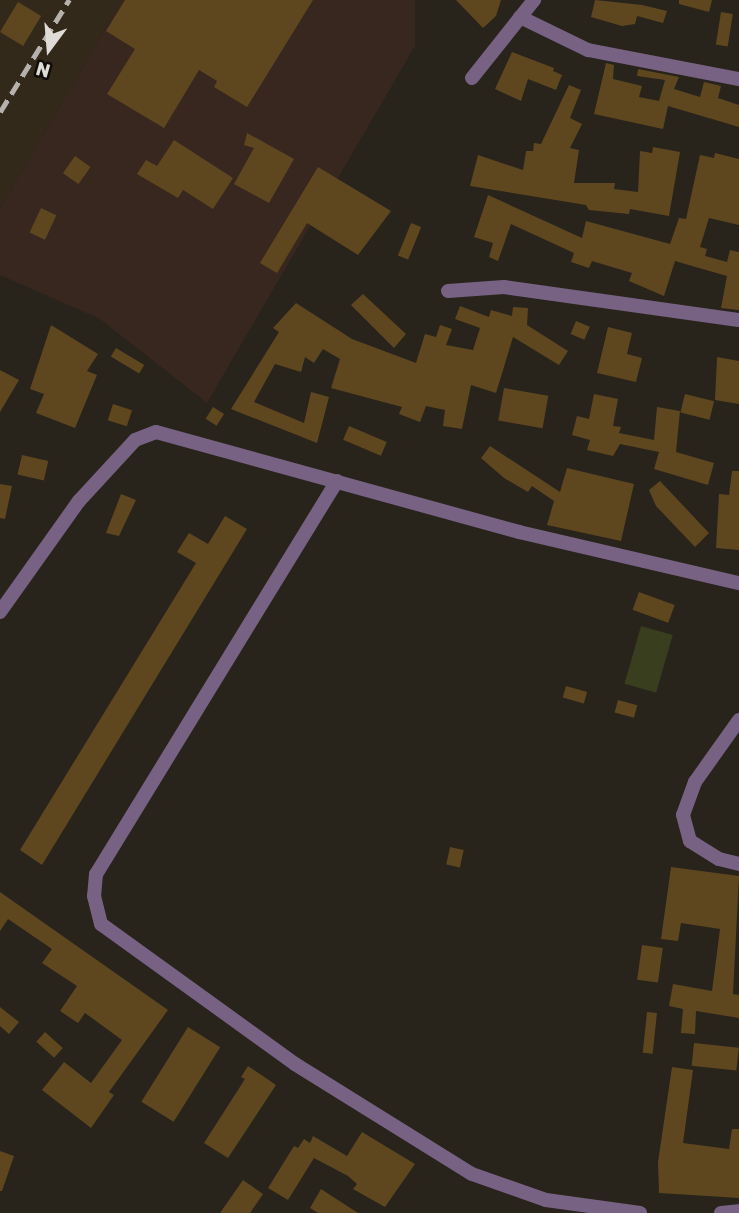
<!DOCTYPE html>
<style>
body{margin:0}
#map{position:relative;width:739px;height:1213px;overflow:hidden;background:#28231b;font-family:Rubik,sans-serif}
div>[style]{position:absolute}
[style*='--x']{left:calc(var(--x)*1px);top:calc(var(--y)*1px);width:calc(var(--w)*1px);rotate:calc(var(--a)*1deg)}
.industrial>*{inset:0;background:#38271e}
.built>*{inset:0;background:#32291b}
.green>*{inset:0;background:#383e1e;transform-origin:0 0}
.building>*{inset:0;background:#5e471f;transform-origin:0 0}
.minor>*{height:14px;margin:-7px;padding:0 7px;transform-origin:7px;border-radius:7px;background:#776283}
.rail>*{height:4.5px;margin-top:-2.25px;transform-origin:0;background:repeating-linear-gradient(90deg,#b5b1ac 0 14px,transparent 0 21px)}
span{translate:-50% -50%;white-space:nowrap;text-align:center;line-height:1.15;-webkit-text-stroke:5px #0f0d09;paint-order:stroke}
.north{position:absolute;left:14px;top:14px;width:70px;height:70px;-webkit-text-stroke:5px #0f0d09;paint-order:stroke;rotate:196deg;font-size:19px;font-weight:700;line-height:28px;text-align:center;color:#dfdbd6}
.north::after{content:'';display:block;margin:auto;width:24px;height:32px;background:#dfdbd6;clip-path:polygon(50% 0,100% 100%,50% 72%,0 100%)}
</style>
<div id="map">
<div class="industrial">
<div style="clip-path:polygon(122px 0,415px 0,415px 46px,207px 403px,100px 319px,0 275px,0 208px)"></div>
</div>
<div class="built">
<div style="clip-path:polygon(0 0,122px 0,0 208px)"></div>
</div>
<div class="green">
<div style="left:641px;top:626px;width:33px;height:60px;rotate:16deg"></div>
</div>
<div class="building">
<div style="clip-path:polygon(125px 0,313px 0,247px 107px,214px 87px,217px 81px,199px 70px,164px 128px,107px 94px,135px 49px,106px 31px)"></div>
<div style="clip-path:polygon(456px 0,501px 0,496px 16px,483px 28px)"></div>
<div style="clip-path:polygon(595px 0,642px 5px,667px 11px,663px 23px,637px 16px,635px 24px,622px 26px,591px 17px)"></div>
<div style="clip-path:polygon(679px 0,712px 0,709px 12px,679px 4px)"></div>
<div style="left:18px;top:2px;width:27px;height:35px;rotate:31deg"></div>
<div style="left:721px;top:12px;width:12px;height:33px;rotate:9deg"></div>
<div style="clip-path:polygon(512px 52px,554px 68px,553px 71px,562px 75px,556px 90px,528px 79px,521px 101px,495px 89px)"></div>
<div style="clip-path:polygon(606px 63px,614px 65px,613px 79px,642px 86px,639px 97px,659px 101px,665px 80px,637px 76px,638px 69px,679px 77px,674px 89px,700px 97px,704px 82px,721px 86px,718px 98px,739px 105px,739px 127px,668px 106px,663px 129px,594px 114px)"></div>
<div style="clip-path:polygon(569px 85px,581px 90px,570px 118px,582px 124px,570px 148px,579px 150px,574px 183px,615px 183px,614px 189px,638px 192px,640px 151px,652px 153px,653px 147px,680px 152px,669px 216px,630px 209px,629px 214px,589px 210px,586px 205px,470px 186px,478px 155px,523px 170px,526px 151px,533px 151px,534px 143px,541px 144px)"></div>
<div style="clip-path:polygon(247px 133px,294px 159px,269px 203px,234px 184px,254px 148px,244px 145px)"></div>
<div style="clip-path:polygon(174px 140px,233px 178px,213px 209px,183px 190px,178px 198px,137px 174px,146px 160px,157px 166px)"></div>
<div style="clip-path:polygon(715px 153px,739px 159px,739px 225px,709px 218px,700px 247px,707px 249px,705px 256px,727px 262px,730px 250px,739px 252px,739px 310px,721px 308px,727px 276px,699px 268px,675px 261px,664px 296px,629px 281px,632px 273px,592px 261px,589px 268px,571px 262px,574px 253px,511px 224px,498px 261px,489px 257px,493px 243px,474px 237px,488px 195px,582px 238px,586px 221px,670px 244px,679px 218px,686px 219px,700px 155px,714px 158px)"></div>
<div style="left:75px;top:156px;width:19px;height:21px;rotate:35deg"></div>
<div style="clip-path:polygon(318px 167px,391px 211px,358px 255px,307px 223px,277px 273px,260px 263px)"></div>
<div style="left:41px;top:208px;width:17px;height:27px;rotate:25deg"></div>
<div style="left:411px;top:223px;width:11px;height:35px;rotate:22deg"></div>
<div style="clip-path:polygon(363px 294px,406px 334px,394px 348px,351px 305px)"></div>
<div style="clip-path:polygon(296px 303px,352px 339px,416px 363px,425px 334px,436px 337px,440px 325px,452px 329px,446px 345px,473px 350px,480px 328px,455px 319px,460px 306px,489px 317px,491px 310px,512px 316px,513px 307px,528px 308px,527px 325px,568px 351px,559px 365px,513px 337px,496px 393px,471px 385px,462px 429px,443px 426px,445px 410px,426px 406px,420px 422px,399px 414px,402px 407px,331px 388px,340px 359px,323px 349px,314px 363px,305px 357px,301px 372px,275px 364px,254px 402px,304px 423px,311px 392px,329px 397px,317px 443px,231px 409px,279px 332px,273px 328px)"></div>
<div style="left:576px;top:321px;width:15px;height:14px;rotate:23deg"></div>
<div style="clip-path:polygon(51px 325px,98px 354px,87px 371px,97px 375px,75px 428px,36px 413px,44px 394px,30px 389px)"></div>
<div style="clip-path:polygon(608px 327px,632px 333px,627px 354px,642px 358px,636px 382px,597px 373px)"></div>
<div style="left:116px;top:348px;width:33px;height:10px;rotate:31deg"></div>
<div style="clip-path:polygon(717px 357px,739px 361px,739px 404px,715px 400px)"></div>
<div style="clip-path:polygon(0 370px,19px 380px,0 412px)"></div>
<div style="left:504px;top:388px;width:45px;height:33px;rotate:10deg"></div>
<div style="clip-path:polygon(594px 394px,618px 399px,613px 426px,621px 427px,619px 433px,654px 440px,657px 407px,680px 411px,676px 452px,714px 463px,708px 485px,654px 469px,659px 452px,620px 444px,613px 456px,587px 450px,590px 440px,572px 435px,577px 416px,589px 419px)"></div>
<div style="left:685px;top:394px;width:30px;height:19px;rotate:14deg"></div>
<div style="left:113px;top:404px;width:20px;height:17px;rotate:18deg"></div>
<div style="left:213px;top:407px;width:13px;height:14px;rotate:32deg"></div>
<div style="left:349px;top:426px;width:41px;height:15px;rotate:23deg"></div>
<div style="clip-path:polygon(490px 446px,560px 492px,567px 468px,634px 484px,621px 541px,547px 525px,554px 501px,532px 486px,528px 492px,504px 478px,481px 458px)"></div>
<div style="left:22px;top:455px;width:27px;height:20px;rotate:13deg"></div>
<div style="clip-path:polygon(732px 471px,739px 471px,739px 550px,716px 548px,719px 494px,729px 495px)"></div>
<div style="clip-path:polygon(660px 481px,709px 533px,695px 547px,656px 506px,649px 490px)"></div>
<div style="clip-path:polygon(0 484px,12px 486px,5px 519px,0 518px)"></div>
<div style="clip-path:polygon(121px 494px,136px 500px,119px 536px,106px 533px)"></div>
<div style="clip-path:polygon(225px 516px,247px 529px,42px 865px,20px 850px,196px 563px,177px 552px,189px 533px,208px 544px)"></div>
<div style="left:639px;top:592px;width:38px;height:19px;rotate:20deg"></div>
<div style="left:566px;top:686px;width:22px;height:12px;rotate:16deg"></div>
<div style="left:618px;top:700px;width:20px;height:13px;rotate:15deg"></div>
<div style="left:450px;top:847px;width:14px;height:18px;rotate:12deg"></div>
<div style="clip-path:polygon(671px 867px,739px 876px,733px 994px,739px 995px,739px 1018px,696px 1011px,695px 1034px,681px 1033px,683px 1009px,669px 1006px,673px 984px,712px 991px,720px 929px,681px 923px,678px 941px,661px 939px)"></div>
<div style="clip-path:polygon(0 892px,168px 1010px,109px 1092px,114px 1095px,91px 1128px,42px 1090px,64px 1062px,91px 1083px,122px 1040px,85px 1013px,78px 1023px,60px 1011px,77px 986px,42px 963px,52px 949px,8px 919px,0 931px)"></div>
<div style="left:642px;top:945px;width:21px;height:35px;rotate:8deg"></div>
<div style="clip-path:polygon(0 1007px,19px 1022px,9px 1034px,0 1026px)"></div>
<div style="left:647px;top:1012px;width:10px;height:41px;rotate:6deg"></div>
<div style="left:188px;top:1027px;width:38px;height:88px;rotate:32deg"></div>
<div style="left:45px;top:1032px;width:24px;height:13px;rotate:42deg"></div>
<div style="left:694px;top:1043px;width:45px;height:23px;rotate:6deg"></div>
<div style="clip-path:polygon(248px 1066px,276px 1085px,228px 1158px,204px 1143px,245px 1079px,241px 1077px)"></div>
<div style="clip-path:polygon(672px 1067px,693px 1070px,683px 1143px,729px 1149px,732px 1129px,739px 1129px,739px 1198px,659px 1193px,658px 1162px)"></div>
<div style="clip-path:polygon(362px 1132px,415px 1164px,385px 1207px,353px 1189px,357px 1184px,348px 1176px,314px 1158px,288px 1200px,268px 1188px,294px 1146px,298px 1148px,304px 1139px,310px 1143px,313px 1136px,347px 1156px)"></div>
<div style="clip-path:polygon(0 1151px,14px 1156px,2px 1191px,0 1191px)"></div>
<div style="clip-path:polygon(243px 1180px,263px 1194px,250px 1213px,220px 1213px)"></div>
<div style="clip-path:polygon(321px 1189px,358px 1213px,318px 1213px,310px 1208px)"></div>
</div>
<div class="minor">
<div style="--x:520;--y:17;--w:76;--a:25.9"></div>
<div style="--x:588;--y:50;--w:154;--a:10.9"></div>
<div style="--x:472;--y:78;--w:100;--a:-51.5"></div>
<div style="--x:448;--y:291;--w:56;--a:-4.1"></div>
<div style="--x:504;--y:287;--w:237;--a:8"></div>
<div style="--x:337;--y:481;--w:461;--a:121.5"></div>
<div style="--x:96;--y:874;--w:22;--a:95"></div>
<div style="--x:94;--y:896;--w:29;--a:76"></div>
<div style="--x:101;--y:924;--w:239;--a:35.8"></div>
<div style="--x:295;--y:1064;--w:208;--a:31.9"></div>
<div style="--x:472;--y:1174;--w:78;--a:19.4"></div>
<div style="--x:546;--y:1200;--w:95;--a:7.9"></div>
<div style="--x:0;--y:612;--w:136;--a:-54.6"></div>
<div style="--x:79;--y:501;--w:83;--a:-47.4"></div>
<div style="--x:135;--y:440;--w:22;--a:-21"></div>
<div style="--x:156;--y:432;--w:377;--a:15.4"></div>
<div style="--x:519;--y:532;--w:226;--a:13.1"></div>
<div style="--x:739;--y:720;--w:76;--a:125.4"></div>
<div style="--x:695;--y:782;--w:35;--a:110"></div>
<div style="--x:683;--y:815;--w:27;--a:75"></div>
<div style="--x:690;--y:841;--w:34;--a:32"></div>
<div style="--x:719;--y:859;--w:21;--a:14"></div>
<div style="--x:721;--y:1213;--w:18;--a:-6"></div>
</div>
<div class="rail">
<div style="--x:0;--y:112;--w:132;--a:-58.4"></div>
</div>
<div class="north">N</div>
</div>
